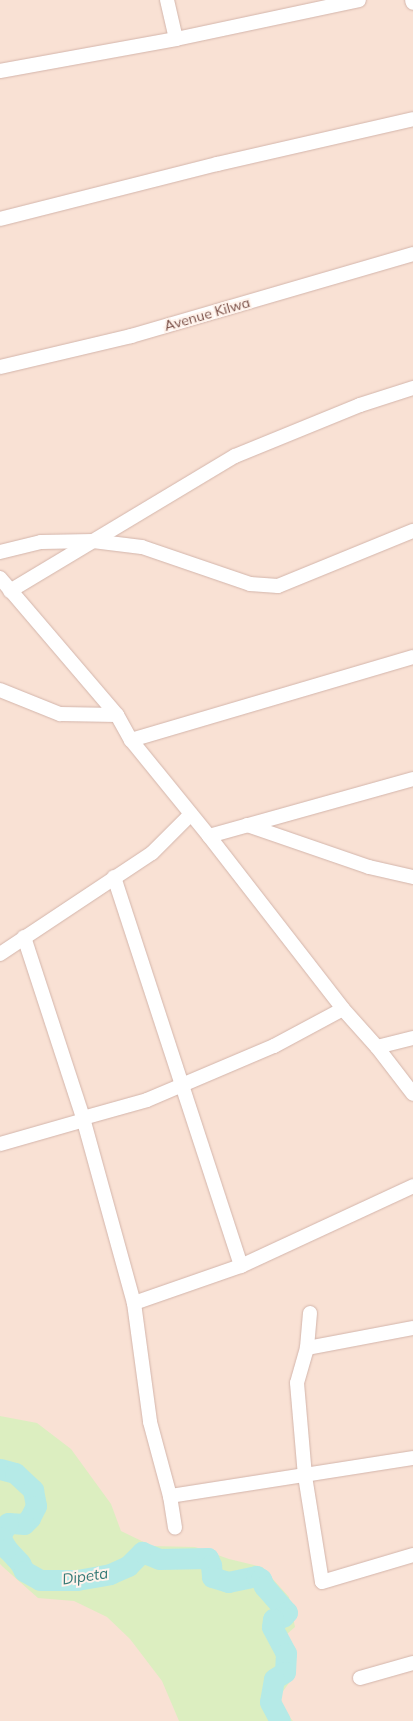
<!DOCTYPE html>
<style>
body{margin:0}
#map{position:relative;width:413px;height:1721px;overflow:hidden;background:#feeee3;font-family:Mulish,sans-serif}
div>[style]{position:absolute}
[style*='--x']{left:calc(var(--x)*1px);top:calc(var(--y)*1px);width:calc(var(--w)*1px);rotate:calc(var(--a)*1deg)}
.residential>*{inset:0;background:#f9e1d4;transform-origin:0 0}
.green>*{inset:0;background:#dceec0}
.river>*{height:21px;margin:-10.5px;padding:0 10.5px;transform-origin:10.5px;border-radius:10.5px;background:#b5eae7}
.roads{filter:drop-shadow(0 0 1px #d3b5ab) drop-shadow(0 0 1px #d3b5ab)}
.minor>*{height:14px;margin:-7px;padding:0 7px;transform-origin:7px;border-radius:7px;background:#fff}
span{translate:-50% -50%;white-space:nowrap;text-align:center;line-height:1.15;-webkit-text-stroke:4px #fff3ec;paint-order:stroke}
.street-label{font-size:14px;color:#794e46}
.water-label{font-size:15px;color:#357976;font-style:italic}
</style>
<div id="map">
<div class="residential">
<div style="left:0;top:0;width:413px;height:1721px"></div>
</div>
<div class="green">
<div style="clip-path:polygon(0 1416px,37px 1423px,71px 1449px,111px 1504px,121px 1531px,152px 1546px,195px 1547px,229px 1559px,262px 1567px,289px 1597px,295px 1627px,287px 1634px,296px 1656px,289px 1683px,278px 1698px,282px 1708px,293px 1721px,179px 1721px,162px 1681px,130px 1639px,107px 1617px,74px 1601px,38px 1598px,3px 1567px,0 1564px)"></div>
</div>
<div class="river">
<div style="--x:0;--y:1469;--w:16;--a:15"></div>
<div style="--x:15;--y:1473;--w:25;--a:43"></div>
<div style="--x:33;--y:1490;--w:16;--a:79"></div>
<div style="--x:36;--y:1506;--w:13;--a:117"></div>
<div style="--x:30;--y:1518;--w:8;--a:135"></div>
<div style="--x:24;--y:1524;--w:16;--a:-176"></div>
<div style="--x:8;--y:1523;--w:15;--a:122"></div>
<div style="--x:0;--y:1537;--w:14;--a:60"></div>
<div style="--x:7;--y:1549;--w:19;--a:47"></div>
<div style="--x:20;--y:1563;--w:9;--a:63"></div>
<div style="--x:24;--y:1571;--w:18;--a:29"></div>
<div style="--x:40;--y:1580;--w:37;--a:0"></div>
<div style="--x:77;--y:1580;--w:34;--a:-10"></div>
<div style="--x:110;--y:1574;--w:20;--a:-24"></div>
<div style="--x:128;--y:1566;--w:20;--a:-45"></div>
<div style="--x:142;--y:1552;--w:18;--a:22"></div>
<div style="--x:159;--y:1559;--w:49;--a:-1.2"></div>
<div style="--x:208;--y:1558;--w:8;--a:67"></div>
<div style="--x:211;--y:1565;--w:12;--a:85"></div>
<div style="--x:212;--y:1577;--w:17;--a:17"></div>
<div style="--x:228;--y:1582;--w:29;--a:-12"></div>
<div style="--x:256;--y:1576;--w:6;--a:31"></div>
<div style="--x:261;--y:1579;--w:8;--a:67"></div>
<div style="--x:264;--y:1586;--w:35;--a:49"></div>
<div style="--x:287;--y:1612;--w:6;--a:129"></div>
<div style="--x:283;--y:1617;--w:10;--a:169"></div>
<div style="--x:273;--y:1619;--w:8;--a:97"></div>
<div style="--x:272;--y:1627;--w:30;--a:62"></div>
<div style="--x:286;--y:1653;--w:19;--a:93"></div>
<div style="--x:285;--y:1672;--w:13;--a:148"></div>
<div style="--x:274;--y:1679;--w:23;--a:100"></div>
<div style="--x:270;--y:1702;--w:21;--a:62"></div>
</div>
<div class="roads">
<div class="minor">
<div style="--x:167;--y:0;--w:40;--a:77"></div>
<div style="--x:412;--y:0;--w:3;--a:72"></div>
<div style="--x:0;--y:71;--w:179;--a:-10.3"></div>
<div style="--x:176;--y:39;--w:187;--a:-12"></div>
<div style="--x:0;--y:219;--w:224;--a:-14.2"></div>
<div style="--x:217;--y:164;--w:201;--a:-12.9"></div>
<div style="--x:0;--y:367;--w:135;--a:-13.3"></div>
<div style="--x:131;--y:336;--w:294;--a:-16.2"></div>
<div style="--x:0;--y:552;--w:42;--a:-13.7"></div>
<div style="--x:41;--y:542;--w:52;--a:-1.1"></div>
<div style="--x:93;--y:541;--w:49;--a:7"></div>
<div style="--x:142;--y:547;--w:114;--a:18.9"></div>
<div style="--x:250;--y:584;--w:28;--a:4"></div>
<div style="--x:278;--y:586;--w:146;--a:-22.2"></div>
<div style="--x:0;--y:578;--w:180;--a:49.5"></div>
<div style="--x:117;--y:715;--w:29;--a:61"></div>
<div style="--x:131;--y:740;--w:124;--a:50.9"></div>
<div style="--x:209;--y:836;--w:219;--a:52.2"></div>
<div style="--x:343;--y:1009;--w:51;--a:48.2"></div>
<div style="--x:377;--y:1047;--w:59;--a:52.5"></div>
<div style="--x:10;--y:591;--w:262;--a:-31"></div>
<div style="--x:235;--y:456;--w:135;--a:-22.2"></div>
<div style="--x:360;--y:405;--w:56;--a:-17.8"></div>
<div style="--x:0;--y:690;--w:65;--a:21.8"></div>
<div style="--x:60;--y:714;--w:57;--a:1"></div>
<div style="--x:131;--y:740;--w:294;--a:-16.4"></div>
<div style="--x:247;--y:825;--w:129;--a:19"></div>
<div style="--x:369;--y:867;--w:45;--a:12.8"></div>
<div style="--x:209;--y:836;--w:212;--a:-15.6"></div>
<div style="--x:114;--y:877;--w:409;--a:71.9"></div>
<div style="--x:24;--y:937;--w:190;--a:71.9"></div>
<div style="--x:83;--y:1118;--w:192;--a:74.6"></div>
<div style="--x:134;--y:1303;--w:120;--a:82.3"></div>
<div style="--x:150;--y:1422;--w:77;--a:74.9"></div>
<div style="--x:170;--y:1496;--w:32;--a:81"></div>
<div style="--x:0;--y:954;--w:182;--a:-33.6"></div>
<div style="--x:152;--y:853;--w:55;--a:-45"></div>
<div style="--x:377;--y:1047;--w:37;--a:-14"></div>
<div style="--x:83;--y:1118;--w:66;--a:-15.7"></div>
<div style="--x:147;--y:1100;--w:38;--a:-23"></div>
<div style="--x:182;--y:1085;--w:100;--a:-23"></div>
<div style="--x:274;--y:1046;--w:78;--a:-28.2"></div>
<div style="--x:0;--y:1144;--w:87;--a:-15.9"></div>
<div style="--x:134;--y:1303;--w:113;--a:-19.1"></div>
<div style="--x:241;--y:1266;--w:190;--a:-24.9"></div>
<div style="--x:310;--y:1313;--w:35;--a:95"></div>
<div style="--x:307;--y:1348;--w:36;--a:106"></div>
<div style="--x:297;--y:1383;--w:93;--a:85.1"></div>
<div style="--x:305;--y:1476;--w:107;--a:80.9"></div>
<div style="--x:322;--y:1582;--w:95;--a:-16.5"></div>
<div style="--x:307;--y:1348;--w:108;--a:-10.7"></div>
<div style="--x:170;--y:1496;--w:246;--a:-8.9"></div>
<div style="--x:360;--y:1678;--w:55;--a:-15.8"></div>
</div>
</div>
<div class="street-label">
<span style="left:207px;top:314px;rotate:-16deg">Avenue Kilwa</span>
</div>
<div class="water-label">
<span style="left:85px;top:1576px;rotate:-8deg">Dipeta</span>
</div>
</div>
